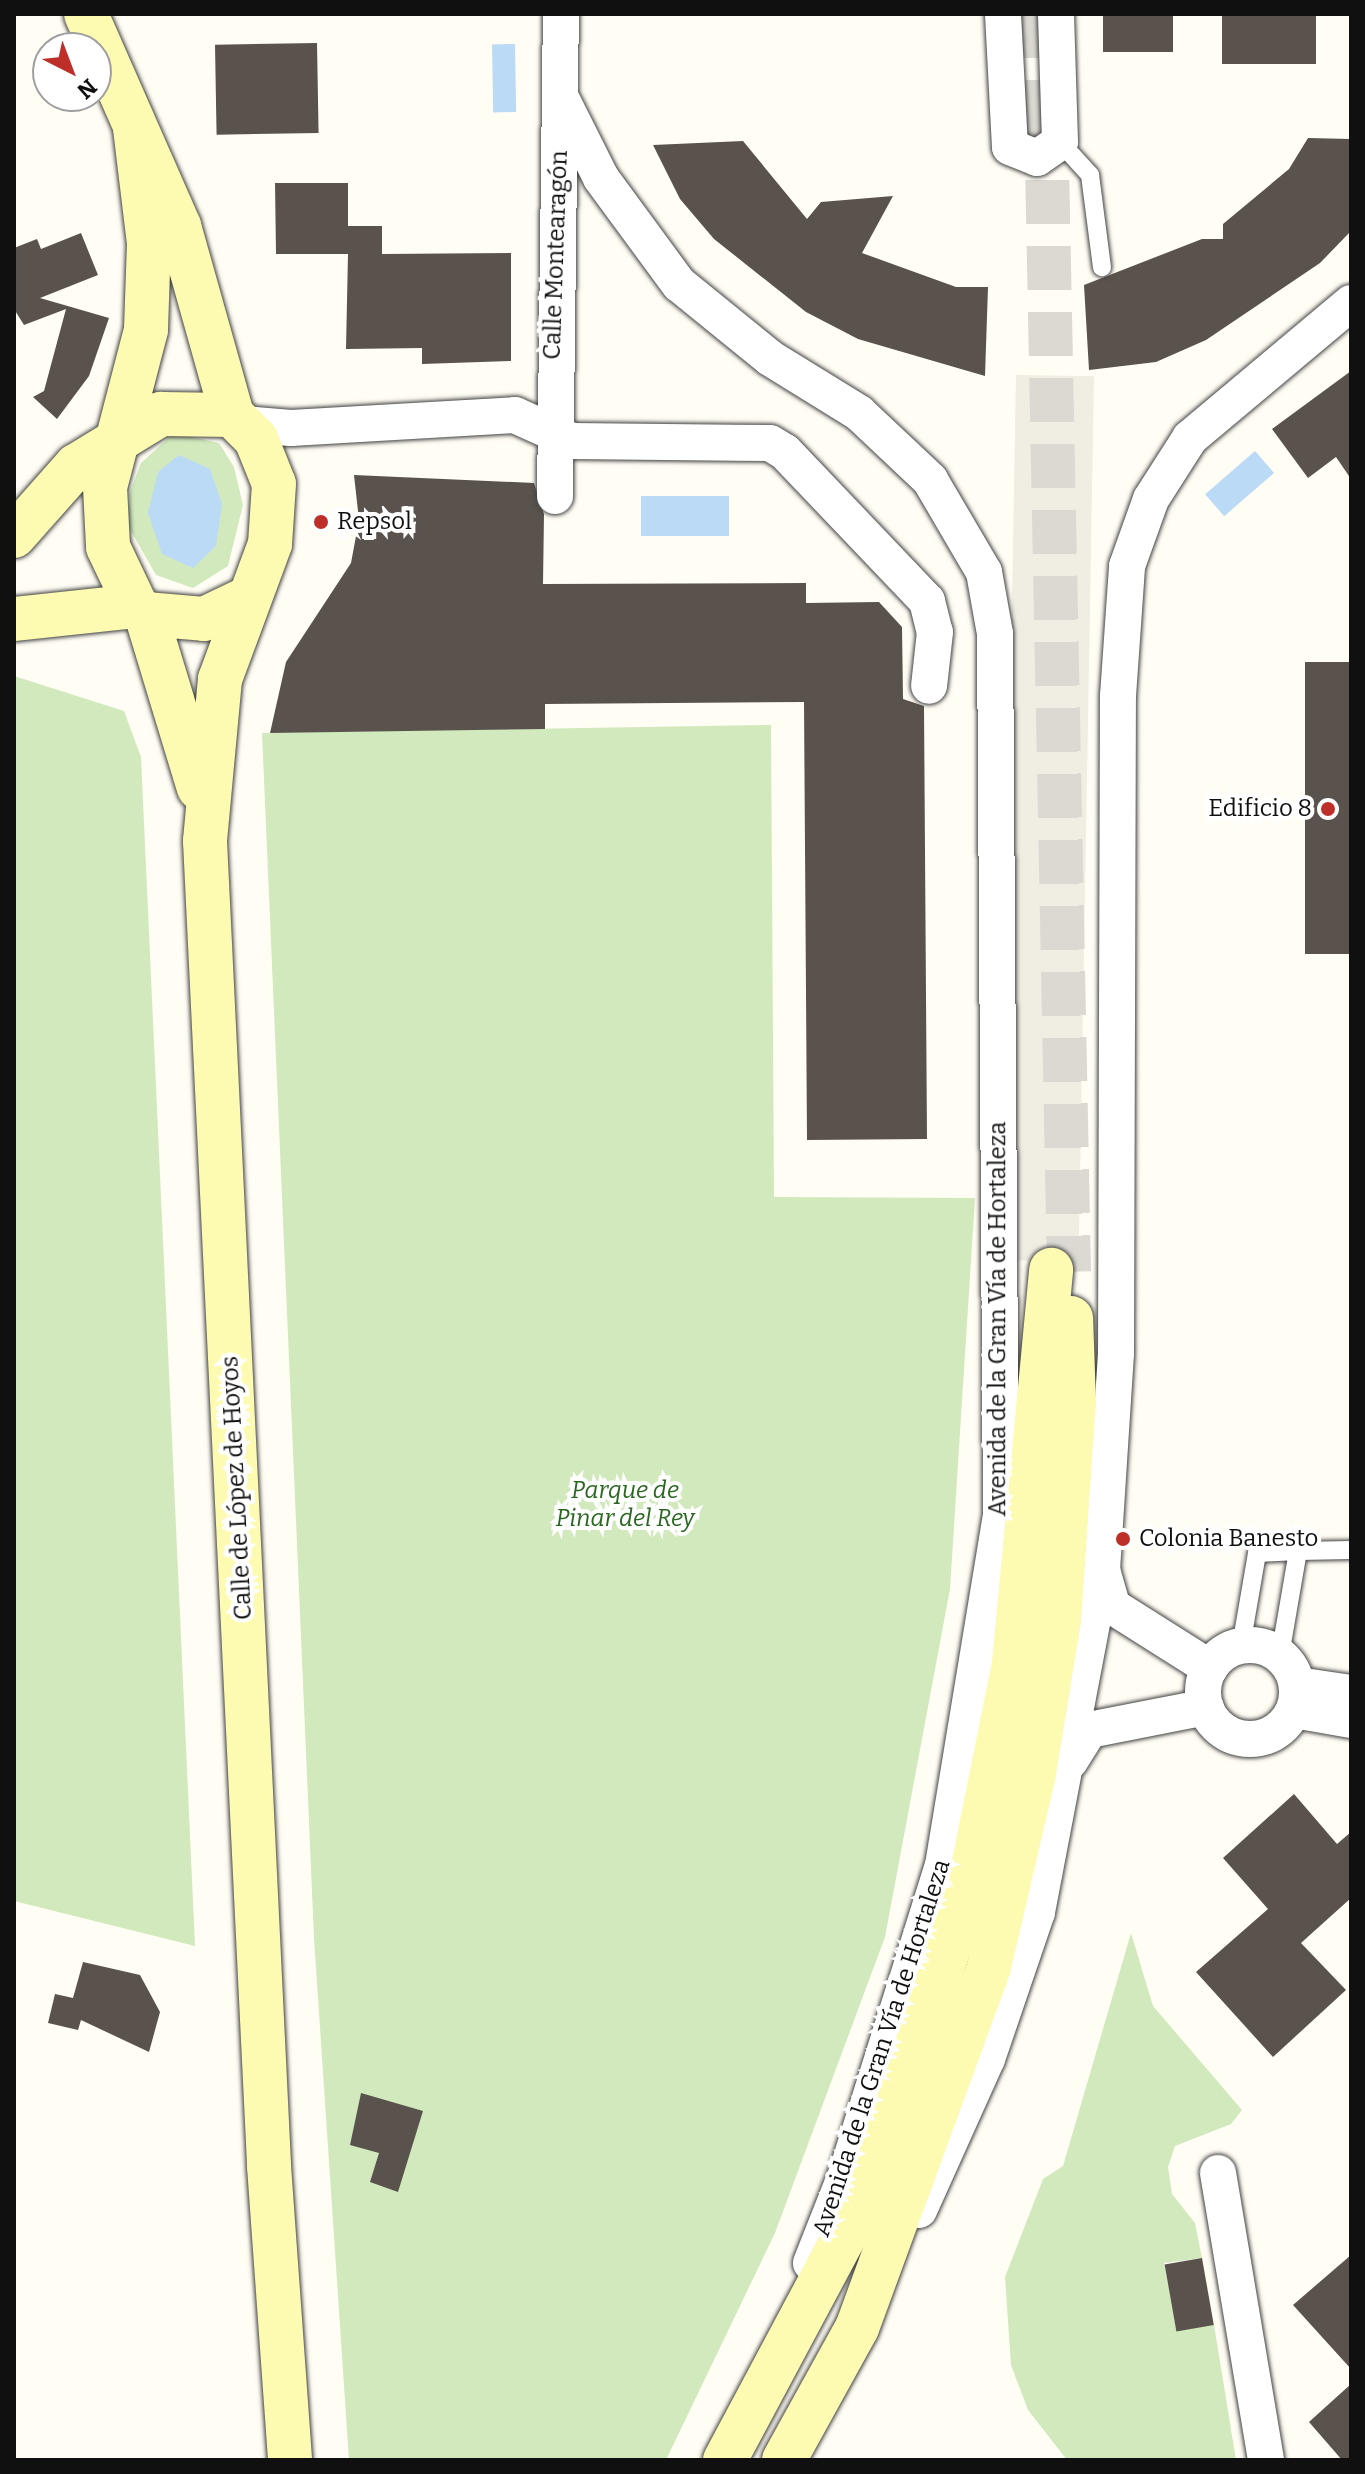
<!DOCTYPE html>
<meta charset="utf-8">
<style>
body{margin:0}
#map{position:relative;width:1365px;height:2474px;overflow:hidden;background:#fffdf4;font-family:Bitter,serif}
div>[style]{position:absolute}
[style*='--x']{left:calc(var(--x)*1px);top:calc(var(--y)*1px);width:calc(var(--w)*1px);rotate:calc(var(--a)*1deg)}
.green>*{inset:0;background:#d1e9bd}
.plaza>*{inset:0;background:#f0ede2;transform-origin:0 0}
.water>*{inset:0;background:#badaf5;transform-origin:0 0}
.building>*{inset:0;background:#59524d;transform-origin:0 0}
.secondary-tunnel>*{height:44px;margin-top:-22px;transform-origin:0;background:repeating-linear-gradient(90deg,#dbd9d2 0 44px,transparent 0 66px)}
.roads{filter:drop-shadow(0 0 2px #434343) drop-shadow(0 0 2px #434343)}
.lane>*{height:18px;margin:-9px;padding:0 9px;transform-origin:9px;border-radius:9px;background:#fff}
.street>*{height:36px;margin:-18px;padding:0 18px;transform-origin:18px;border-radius:18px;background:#fff}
.street>.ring{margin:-18px;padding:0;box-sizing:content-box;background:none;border:36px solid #fff;border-radius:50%}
.secondary>*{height:44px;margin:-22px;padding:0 22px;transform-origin:22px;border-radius:22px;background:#fdfab1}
.dots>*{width:22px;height:22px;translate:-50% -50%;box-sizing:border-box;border:4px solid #fff;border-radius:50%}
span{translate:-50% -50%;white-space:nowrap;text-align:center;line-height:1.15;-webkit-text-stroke:8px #fff;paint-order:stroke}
.street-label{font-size:24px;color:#101010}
.poi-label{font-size:24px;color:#101010}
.left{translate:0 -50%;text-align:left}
.right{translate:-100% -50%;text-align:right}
.park-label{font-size:24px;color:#2a6821;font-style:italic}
.frame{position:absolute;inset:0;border:16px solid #101010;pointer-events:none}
.north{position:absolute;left:32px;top:32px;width:80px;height:80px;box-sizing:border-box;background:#fff;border:2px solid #9f9f9f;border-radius:50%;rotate:138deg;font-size:22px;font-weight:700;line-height:32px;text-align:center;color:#101010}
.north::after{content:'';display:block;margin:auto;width:28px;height:36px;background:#be2f2a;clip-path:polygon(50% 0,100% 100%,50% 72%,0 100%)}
</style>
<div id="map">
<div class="green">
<div style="clip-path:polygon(174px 433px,219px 443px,234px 467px,243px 505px,228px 566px,193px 588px,156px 575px,128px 526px,130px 492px,141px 463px)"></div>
<div style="clip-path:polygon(14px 676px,124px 711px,141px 757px,195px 1946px,14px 1901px)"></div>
<div style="clip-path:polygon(771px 725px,774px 1197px,975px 1198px,950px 1589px,885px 1937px,775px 2233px,666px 2460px,349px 2460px,314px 1938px,262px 733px)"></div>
<div style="clip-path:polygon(1131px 1933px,1153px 2006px,1242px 2110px,1231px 2124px,1175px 2146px,1168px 2167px,1172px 2194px,1195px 2223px,1202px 2258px,1164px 2263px,1176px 2329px,1214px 2325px,1236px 2460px,1067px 2460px,1028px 2410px,1011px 2365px,1005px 2277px,1043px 2179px,1063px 2166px)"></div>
</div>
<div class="plaza">
<div style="left:1016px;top:375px;width:78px;height:885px;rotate:1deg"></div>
</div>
<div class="water">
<div style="left:515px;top:44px;width:68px;height:23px;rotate:89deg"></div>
<div style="left:1255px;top:451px;width:29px;height:66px;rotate:49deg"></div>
<div style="clip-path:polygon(179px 455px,210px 469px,222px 504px,216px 546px,193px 568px,162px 554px,148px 513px,158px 472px)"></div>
<div style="left:729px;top:496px;width:40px;height:88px;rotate:90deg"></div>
</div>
<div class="building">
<div style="left:1103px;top:14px;width:70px;height:38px"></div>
<div style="left:1222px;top:14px;width:94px;height:50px"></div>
<div style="left:317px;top:43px;width:90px;height:102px;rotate:89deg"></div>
<div style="clip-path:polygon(1308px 138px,1351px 139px,1351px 231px,1320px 263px,1206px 340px,1156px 362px,1089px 370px,1084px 285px,1202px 239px,1223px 239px,1223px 224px,1289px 169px)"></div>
<div style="clip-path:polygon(743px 141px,807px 219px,821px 202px,893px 196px,862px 253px,956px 287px,988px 287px,985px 376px,858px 339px,806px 312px,714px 239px,680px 199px,653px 145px)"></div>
<div style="clip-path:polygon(275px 183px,348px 183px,348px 226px,382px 226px,382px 254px,511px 253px,511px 361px,422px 364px,422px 348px,346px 349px,348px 254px,276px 254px)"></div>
<div style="clip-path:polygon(81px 233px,98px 275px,40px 298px,109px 318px,89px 376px,57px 419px,33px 397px,44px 391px,66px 309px,24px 325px,14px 309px,14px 248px,37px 239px,41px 249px)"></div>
<div style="clip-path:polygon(1351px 371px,1351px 479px,1336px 457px,1308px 478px,1272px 429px)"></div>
<div style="clip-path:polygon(354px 475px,534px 483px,544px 514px,543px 584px,806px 583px,806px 603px,879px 602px,902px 627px,903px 699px,924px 706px,927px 1139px,807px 1140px,804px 702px,545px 704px,545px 729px,270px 733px,286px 662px,351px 563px,359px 520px)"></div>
<div style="left:1351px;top:662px;width:292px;height:46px;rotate:90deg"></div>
<div style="clip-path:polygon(1294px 1794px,1337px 1844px,1351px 1832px,1351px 1898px,1301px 1943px,1346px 1990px,1273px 2057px,1196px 1972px,1268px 1909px,1223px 1858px)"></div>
<div style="clip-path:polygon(83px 1962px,140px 1975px,160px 2012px,149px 2052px,81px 2020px,78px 2030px,48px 2023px,55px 1994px,73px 1998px)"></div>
<div style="clip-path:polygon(361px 2093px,423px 2111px,398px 2192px,370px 2182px,379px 2153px,350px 2145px)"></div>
<div style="clip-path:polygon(1351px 2255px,1351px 2369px,1293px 2305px)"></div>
<div style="left:1202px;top:2258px;width:68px;height:38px;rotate:80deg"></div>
<div style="clip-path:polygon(1351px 2384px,1351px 2460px,1342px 2460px,1309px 2422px)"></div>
</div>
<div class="secondary-tunnel">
<div style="--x:1023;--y:14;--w:122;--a:88.6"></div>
<div style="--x:1046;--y:114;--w:1158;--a:88.86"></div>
</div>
<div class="roads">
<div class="lane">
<div style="--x:1060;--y:142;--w:45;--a:47.7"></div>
<div style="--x:1090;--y:175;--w:93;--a:82.6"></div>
<div style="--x:1298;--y:1551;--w:53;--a:-1.1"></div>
<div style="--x:1241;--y:1646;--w:94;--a:-80.2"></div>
<div style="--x:1257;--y:1553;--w:41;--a:-2.8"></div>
<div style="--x:1298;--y:1551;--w:106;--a:99.8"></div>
</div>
<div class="street">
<div style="--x:1003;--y:14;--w:133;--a:87"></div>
<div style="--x:1010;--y:147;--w:29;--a:22"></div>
<div style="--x:1037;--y:158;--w:28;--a:-35"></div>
<div style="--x:1060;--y:142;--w:128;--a:-91.8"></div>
<div style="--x:561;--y:98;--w:89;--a:63.4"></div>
<div style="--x:601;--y:178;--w:132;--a:53.7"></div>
<div style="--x:679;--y:284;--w:117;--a:39.1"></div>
<div style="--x:770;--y:358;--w:105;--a:31.7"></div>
<div style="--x:859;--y:413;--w:98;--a:43.3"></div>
<div style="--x:930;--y:480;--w:107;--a:59.6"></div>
<div style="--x:984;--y:572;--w:63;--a:79.9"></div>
<div style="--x:995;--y:634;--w:881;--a:89.61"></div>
<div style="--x:1001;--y:1515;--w:355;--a:99.4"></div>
<div style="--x:943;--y:1865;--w:322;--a:107.4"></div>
<div style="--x:847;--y:2172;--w:98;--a:111.6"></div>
<div style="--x:243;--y:424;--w:48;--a:4.8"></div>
<div style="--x:291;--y:428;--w:224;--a:-3.3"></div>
<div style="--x:515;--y:415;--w:63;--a:24.5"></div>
<div style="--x:572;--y:441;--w:198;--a:0.6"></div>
<div style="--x:770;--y:443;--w:17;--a:31"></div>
<div style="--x:785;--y:452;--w:206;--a:46.4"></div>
<div style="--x:927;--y:601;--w:32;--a:76"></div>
<div style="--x:935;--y:632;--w:54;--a:96.3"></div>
<div style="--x:555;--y:496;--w:482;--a:-89.3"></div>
<div style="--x:1102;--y:1570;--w:37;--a:74"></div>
<div style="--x:1112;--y:1606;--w:116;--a:32.3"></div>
<div class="ring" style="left:1203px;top:1645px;width:58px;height:58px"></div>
<div style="--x:1297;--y:1685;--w:55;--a:8.4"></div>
<div style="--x:1294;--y:1710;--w:58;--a:10"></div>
<div style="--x:1070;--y:1761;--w:36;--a:-58"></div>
<div style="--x:1089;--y:1730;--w:119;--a:-11.1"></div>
<div style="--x:1218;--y:2173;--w:291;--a:80.5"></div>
<div style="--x:919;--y:2210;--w:166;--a:-65.8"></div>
<div style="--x:987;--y:2059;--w:155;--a:-71.2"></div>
<div style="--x:1037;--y:1912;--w:348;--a:-79.2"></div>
<div style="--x:1102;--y:1570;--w:217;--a:-86.3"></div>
<div style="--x:1116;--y:1353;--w:657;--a:-89.83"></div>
<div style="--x:1118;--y:696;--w:130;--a:-86"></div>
<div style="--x:1127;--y:566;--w:71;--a:-70.3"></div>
<div style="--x:1151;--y:499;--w:72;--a:-57.4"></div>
<div style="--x:1190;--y:438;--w:210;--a:-40"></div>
</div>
<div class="secondary">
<div style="--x:86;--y:14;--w:232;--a:66.3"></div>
<div style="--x:179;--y:226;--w:196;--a:74.3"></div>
<div style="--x:135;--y:128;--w:116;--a:83.1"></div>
<div style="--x:149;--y:243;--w:87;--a:92"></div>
<div style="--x:146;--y:330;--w:162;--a:104.6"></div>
<div style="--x:105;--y:487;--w:60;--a:87.1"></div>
<div style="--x:108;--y:547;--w:65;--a:64.6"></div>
<div style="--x:136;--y:606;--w:13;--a:39"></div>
<div style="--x:146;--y:614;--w:58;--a:4.9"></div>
<div style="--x:204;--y:619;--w:44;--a:-25.4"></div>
<div style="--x:14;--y:536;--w:94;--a:-48.5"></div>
<div style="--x:76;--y:466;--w:100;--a:-31.5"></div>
<div style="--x:161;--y:414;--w:71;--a:0.8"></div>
<div style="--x:232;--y:415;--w:34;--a:45"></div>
<div style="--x:256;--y:439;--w:48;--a:68.2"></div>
<div style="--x:274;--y:484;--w:60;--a:93.8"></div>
<div style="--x:270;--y:544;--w:144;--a:110.3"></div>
<div style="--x:220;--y:679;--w:163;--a:95.3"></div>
<div style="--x:205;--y:841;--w:1327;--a:87.23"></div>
<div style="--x:269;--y:2166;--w:295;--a:85.9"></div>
<div style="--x:146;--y:614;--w:182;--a:73.1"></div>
<div style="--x:14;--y:619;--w:123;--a:-6.1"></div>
<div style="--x:725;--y:2460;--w:306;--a:-61.9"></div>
<div style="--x:869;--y:2190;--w:319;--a:-71.7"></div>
<div style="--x:969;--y:1887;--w:228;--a:-78.6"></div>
<div style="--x:1014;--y:1663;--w:395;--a:-84.6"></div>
<div style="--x:784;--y:2460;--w:151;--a:-61.1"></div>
<div style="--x:857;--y:2328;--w:384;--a:-69.9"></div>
<div style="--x:989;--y:1967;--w:199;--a:-76.9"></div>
<div style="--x:1034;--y:1773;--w:155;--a:-80.7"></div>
<div style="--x:1059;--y:1620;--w:219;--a:-86.1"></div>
<div style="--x:1074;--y:1402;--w:84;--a:-92"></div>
</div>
</div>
<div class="dots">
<div style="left:321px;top:522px;background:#be2f2a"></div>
<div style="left:1328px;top:809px;background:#be2f2a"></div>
<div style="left:1123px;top:1539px;background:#be2f2a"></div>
</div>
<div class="street-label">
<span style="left:556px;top:255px;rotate:-88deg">Calle Montearagón</span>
<span style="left:998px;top:1319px;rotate:-90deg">Avenida de la Gran Vía de Hortaleza</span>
<span style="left:237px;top:1488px;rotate:-93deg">Calle de López de Hoyos</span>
<span style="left:882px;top:2048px;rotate:-72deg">Avenida de la Gran Vía de Hortaleza</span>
</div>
<div class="poi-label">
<span class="left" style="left:337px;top:522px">Repsol</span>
<span class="right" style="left:1312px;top:809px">Edificio 8</span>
<span class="left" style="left:1139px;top:1539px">Colonia Banesto</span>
</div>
<div class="park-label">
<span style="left:625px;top:1505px">Parque de<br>Pinar del Rey</span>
</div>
<div class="frame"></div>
<div class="north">N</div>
</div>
